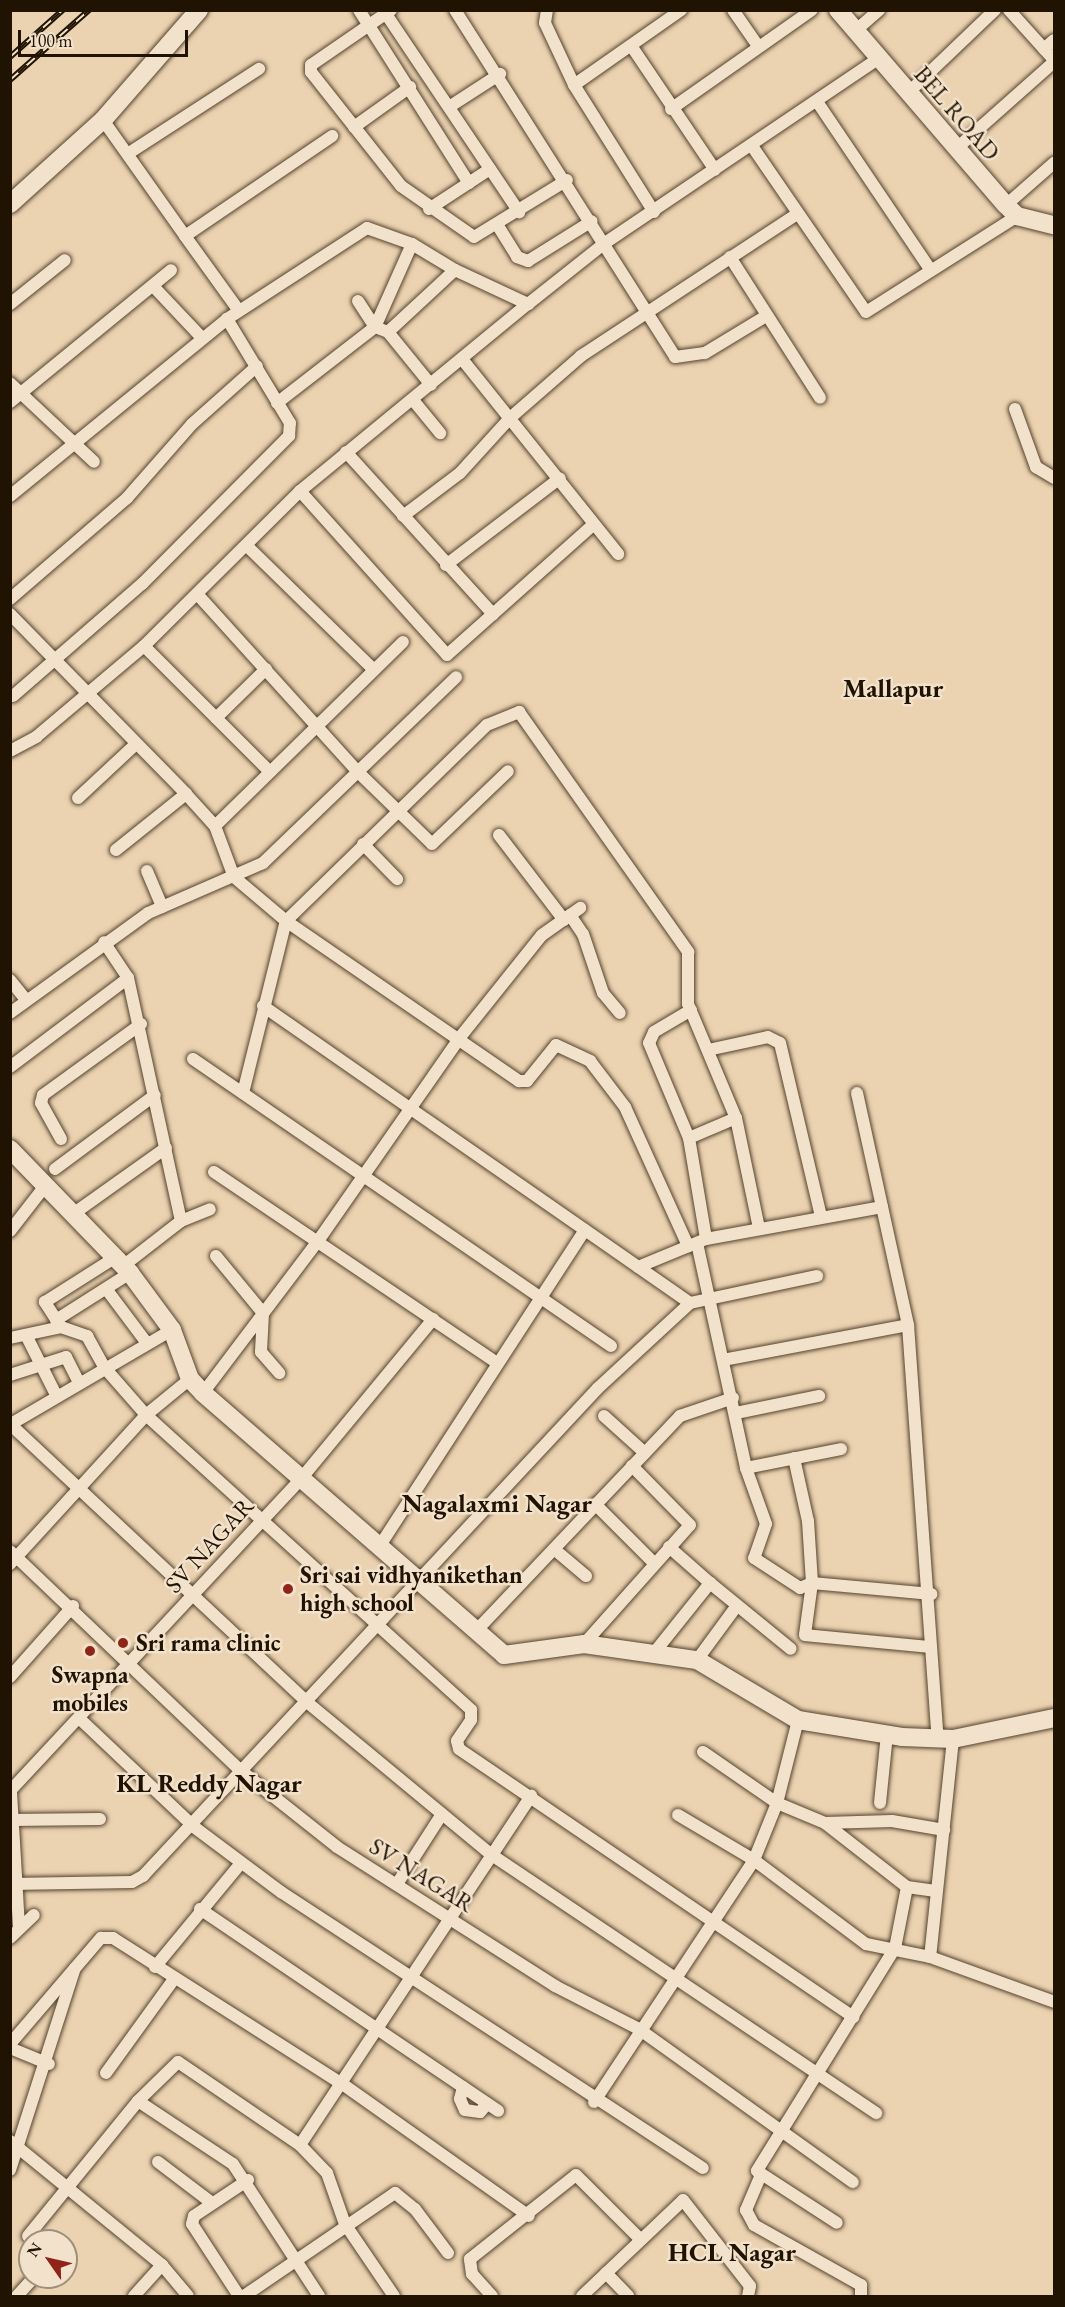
<!DOCTYPE html>
<style>
body{margin:0}
#map{position:relative;width:1065px;height:2307px;overflow:hidden;background:#ebd2b0;font-family:"EB Garamond",serif}
div>[style]{position:absolute}
[style*='--x']{left:calc(var(--x)*1px);top:calc(var(--y)*1px);width:calc(var(--w)*1px);rotate:calc(var(--a)*1deg)}
.roads{filter:drop-shadow(0 0 2px #54432e) drop-shadow(0 0 2px #54432e)}
.street>*{height:12px;margin:-6px;padding:0 6px;transform-origin:6px;border-radius:6px;background:#f2e2cc}
.secondary>*{height:18px;margin:-9px;padding:0 9px;transform-origin:9px;border-radius:9px;background:#f2e2cc}
.rail>*{height:6px;margin-top:-3px;transform-origin:0;background:repeating-linear-gradient(90deg,#f2e2cc 0 11px,#211302 0 22px);box-sizing:border-box;border-block:2px solid #211302}
.dots>*{width:16px;height:16px;translate:-50% -50%;box-sizing:border-box;border:3px solid #f2e2cc;border-radius:50%}
span{translate:-50% -50%;white-space:nowrap;text-align:center;line-height:1.15;-webkit-text-stroke:5px #f2e2cc;paint-order:stroke}
.street-label{font-size:24px;color:#211302}
.poi-label{font-size:24px;color:#211302;font-weight:700}
.left{translate:0 -50%;text-align:left}
.neighbourhood-label{font-size:26px;color:#211302;font-weight:700}
.frame{position:absolute;inset:0;border:12px solid #211302;pointer-events:none}
.north{position:absolute;left:18px;top:2229px;width:60px;height:60px;box-sizing:border-box;background:#f2e2cc;border:2px solid #9e8f7b;border-radius:50%;rotate:304deg;font-size:16px;font-weight:700;line-height:24px;text-align:center;color:#211302}
.north::after{content:'';display:block;margin:auto;width:21px;height:27px;background:#8f2418;clip-path:polygon(50% 0,100% 100%,50% 72%,0 100%)}
.scale{position:absolute;left:18px;top:30px;width:170px;height:27px;box-sizing:border-box;border:3px solid #211302;border-top:0;padding-left:8px;font-size:18px;line-height:21px;white-space:nowrap;color:#211302;-webkit-text-stroke:4px #f2e2cc;paint-order:stroke}
</style>
<div id="map">
<div class="roads">
<div class="street">
<div style="--x:359;--y:10;--w:205;--a:57.6"></div>
<div style="--x:391;--y:10;--w:97;--a:145.5"></div>
<div style="--x:311;--y:65;--w:7;--a:90"></div>
<div style="--x:311;--y:72;--w:145;--a:51.7"></div>
<div style="--x:401;--y:186;--w:89;--a:34.9"></div>
<div style="--x:474;--y:237;--w:109;--a:-31.5"></div>
<div style="--x:455;--y:10;--w:411;--a:57.6"></div>
<div style="--x:675;--y:357;--w:30;--a:-8"></div>
<div style="--x:705;--y:353;--w:71;--a:-31.2"></div>
<div style="--x:547;--y:10;--w:13;--a:99"></div>
<div style="--x:545;--y:23;--w:68;--a:64.9"></div>
<div style="--x:733;--y:10;--w:44;--a:55.2"></div>
<div style="--x:1009;--y:10;--w:67;--a:48"></div>
<div style="--x:386;--y:14;--w:239;--a:56.1"></div>
<div style="--x:855;--y:31;--w:32;--a:-41"></div>
<div style="--x:632;--y:47;--w:148;--a:56"></div>
<div style="--x:1044;--y:49;--w:13;--a:-42"></div>
<div style="--x:908;--y:93;--w:120;--a:-43.7"></div>
<div style="--x:818;--y:103;--w:200;--a:56"></div>
<div style="--x:449;--y:107;--w:61;--a:-32.9"></div>
<div style="--x:671;--y:109;--w:172;--a:-35.1"></div>
<div style="--x:103;--y:120;--w:142;--a:54.7"></div>
<div style="--x:185;--y:236;--w:178;--a:-34.2"></div>
<div style="--x:354;--y:127;--w:69;--a:-35.5"></div>
<div style="--x:752;--y:146;--w:201;--a:55.5"></div>
<div style="--x:866;--y:312;--w:179;--a:-32.4"></div>
<div style="--x:957;--y:148;--w:130;--a:-41.6"></div>
<div style="--x:129;--y:153;--w:155;--a:-32.9"></div>
<div style="--x:1006;--y:205;--w:64;--a:-41.2"></div>
<div style="--x:429;--y:209;--w:73;--a:-33.3"></div>
<div style="--x:654;--y:212;--w:150;--a:-122.2"></div>
<div style="--x:574;--y:85;--w:131;--a:-35"></div>
<div style="--x:498;--y:226;--w:36;--a:58"></div>
<div style="--x:517;--y:257;--w:12;--a:20"></div>
<div style="--x:528;--y:261;--w:75;--a:-32"></div>
<div style="--x:185;--y:236;--w:92;--a:54.2"></div>
<div style="--x:730;--y:257;--w:167;--a:57.4"></div>
<div style="--x:153;--y:286;--w:71;--a:46.7"></div>
<div style="--x:358;--y:301;--w:31;--a:57"></div>
<div style="--x:10;--y:304;--w:70;--a:-38.7"></div>
<div style="--x:375;--y:327;--w:91;--a:-66"></div>
<div style="--x:388;--y:332;--w:91;--a:-42.8"></div>
<div style="--x:455;--y:270;--w:81;--a:25"></div>
<div style="--x:462;--y:359;--w:250;--a:51.3"></div>
<div style="--x:10;--y:383;--w:115;--a:43.2"></div>
<div style="--x:413;--y:400;--w:43;--a:50.7"></div>
<div style="--x:10;--y:402;--w:208;--a:-39.3"></div>
<div style="--x:277;--y:403;--w:124;--a:-37.8"></div>
<div style="--x:375;--y:327;--w:14;--a:21"></div>
<div style="--x:388;--y:332;--w:68;--a:50.9"></div>
<div style="--x:1015;--y:409;--w:62;--a:70.1"></div>
<div style="--x:1036;--y:467;--w:21;--a:31"></div>
<div style="--x:346;--y:452;--w:219;--a:47.8"></div>
<div style="--x:300;--y:491;--w:220;--a:48.1"></div>
<div style="--x:447;--y:655;--w:195;--a:-41.7"></div>
<div style="--x:10;--y:496;--w:280;--a:-39.2"></div>
<div style="--x:227;--y:319;--w:167;--a:-33"></div>
<div style="--x:367;--y:228;--w:48;--a:19.6"></div>
<div style="--x:412;--y:244;--w:50;--a:31.2"></div>
<div style="--x:403;--y:516;--w:71;--a:-37"></div>
<div style="--x:460;--y:473;--w:74;--a:-47.7"></div>
<div style="--x:510;--y:418;--w:94;--a:-41.1"></div>
<div style="--x:581;--y:356;--w:258;--a:-33.3"></div>
<div style="--x:247;--y:546;--w:175;--a:44.3"></div>
<div style="--x:446;--y:565;--w:143;--a:-37.3"></div>
<div style="--x:198;--y:595;--w:239;--a:47.9"></div>
<div style="--x:358;--y:772;--w:103;--a:44.2"></div>
<div style="--x:432;--y:844;--w:105;--a:-43.8"></div>
<div style="--x:10;--y:599;--w:155;--a:-40.8"></div>
<div style="--x:127;--y:498;--w:98;--a:-48.7"></div>
<div style="--x:192;--y:424;--w:87;--a:-41.7"></div>
<div style="--x:10;--y:614;--w:252;--a:45.6"></div>
<div style="--x:186;--y:794;--w:43;--a:47.8"></div>
<div style="--x:215;--y:826;--w:54;--a:69.6"></div>
<div style="--x:234;--y:877;--w:68;--a:40.2"></div>
<div style="--x:286;--y:921;--w:283;--a:34.5"></div>
<div style="--x:519;--y:1081;--w:8;--a:0"></div>
<div style="--x:527;--y:1081;--w:46;--a:-51.1"></div>
<div style="--x:556;--y:1045;--w:38;--a:25"></div>
<div style="--x:590;--y:1061;--w:58;--a:52.7"></div>
<div style="--x:625;--y:1107;--w:153;--a:65.6"></div>
<div style="--x:144;--y:646;--w:178;--a:45"></div>
<div style="--x:13;--y:696;--w:171;--a:-41"></div>
<div style="--x:142;--y:584;--w:209;--a:-45.2"></div>
<div style="--x:289;--y:436;--w:13;--a:-86"></div>
<div style="--x:290;--y:423;--w:122;--a:-121.2"></div>
<div style="--x:216;--y:718;--w:70;--a:-44.4"></div>
<div style="--x:10;--y:751;--w:30;--a:-28"></div>
<div style="--x:36;--y:737;--w:141;--a:-40.1"></div>
<div style="--x:144;--y:646;--w:220;--a:-44.8"></div>
<div style="--x:300;--y:491;--w:295;--a:-39.4"></div>
<div style="--x:528;--y:304;--w:98;--a:-38.4"></div>
<div style="--x:605;--y:243;--w:329;--a:-34"></div>
<div style="--x:78;--y:798;--w:79;--a:-43"></div>
<div style="--x:215;--y:826;--w:263;--a:-44.4"></div>
<div style="--x:499;--y:835;--w:107;--a:52.6"></div>
<div style="--x:363;--y:844;--w:49;--a:45.8"></div>
<div style="--x:116;--y:850;--w:90;--a:-38.7"></div>
<div style="--x:147;--y:871;--w:39;--a:67"></div>
<div style="--x:570;--y:915;--w:23;--a:56"></div>
<div style="--x:583;--y:934;--w:62;--a:71.3"></div>
<div style="--x:603;--y:993;--w:26;--a:50"></div>
<div style="--x:10;--y:980;--w:26;--a:51"></div>
<div style="--x:263;--y:1006;--w:520;--a:34.82"></div>
<div style="--x:691;--y:1010;--w:43;--a:149.3"></div>
<div style="--x:654;--y:1032;--w:12;--a:114"></div>
<div style="--x:649;--y:1043;--w:103;--a:67.2"></div>
<div style="--x:689;--y:1138;--w:51;--a:-23.1"></div>
<div style="--x:10;--y:1013;--w:170;--a:-35.9"></div>
<div style="--x:148;--y:913;--w:125;--a:-23.5"></div>
<div style="--x:263;--y:863;--w:268;--a:-43.9"></div>
<div style="--x:708;--y:1050;--w:61;--a:-12.2"></div>
<div style="--x:768;--y:1037;--w:13;--a:27"></div>
<div style="--x:780;--y:1043;--w:179;--a:76.7"></div>
<div style="--x:193;--y:1059;--w:507;--a:34.47"></div>
<div style="--x:10;--y:1067;--w:148;--a:-37"></div>
<div style="--x:128;--y:978;--w:43;--a:-123.7"></div>
<div style="--x:243;--y:1093;--w:177;--a:-76"></div>
<div style="--x:286;--y:921;--w:281;--a:-44.3"></div>
<div style="--x:487;--y:725;--w:35;--a:-22"></div>
<div style="--x:519;--y:712;--w:294;--a:54.8"></div>
<div style="--x:688;--y:952;--w:52;--a:90"></div>
<div style="--x:688;--y:1004;--w:124;--a:67.2"></div>
<div style="--x:736;--y:1118;--w:112;--a:78.2"></div>
<div style="--x:857;--y:1093;--w:238;--a:77.6"></div>
<div style="--x:908;--y:1325;--w:415;--a:85.9"></div>
<div style="--x:689;--y:1138;--w:102;--a:80.4"></div>
<div style="--x:61;--y:1139;--w:41;--a:-119.1"></div>
<div style="--x:41;--y:1103;--w:8;--a:-76"></div>
<div style="--x:43;--y:1095;--w:121;--a:-35.9"></div>
<div style="--x:55;--y:1169;--w:124;--a:-36.5"></div>
<div style="--x:214;--y:1172;--w:340;--a:34"></div>
<div style="--x:73;--y:1214;--w:114;--a:-35.4"></div>
<div style="--x:181;--y:1221;--w:31;--a:-22"></div>
<div style="--x:10;--y:1231;--w:57;--a:-52.1"></div>
<div style="--x:697;--y:1243;--w:230;--a:77.7"></div>
<div style="--x:746;--y:1468;--w:59;--a:70.3"></div>
<div style="--x:766;--y:1524;--w:36;--a:109"></div>
<div style="--x:754;--y:1558;--w:55;--a:33.1"></div>
<div style="--x:800;--y:1588;--w:13;--a:-23"></div>
<div style="--x:812;--y:1583;--w:120;--a:5.3"></div>
<div style="--x:216;--y:1256;--w:74;--a:50.5"></div>
<div style="--x:263;--y:1313;--w:39;--a:93"></div>
<div style="--x:261;--y:1352;--w:28;--a:49"></div>
<div style="--x:123;--y:1266;--w:73;--a:-37.8"></div>
<div style="--x:181;--y:1221;--w:249;--a:-102.3"></div>
<div style="--x:638;--y:1267;--w:74;--a:-22.4"></div>
<div style="--x:706;--y:1239;--w:179;--a:-10.3"></div>
<div style="--x:107;--y:1290;--w:65;--a:53.1"></div>
<div style="--x:56;--y:1320;--w:88;--a:-32.4"></div>
<div style="--x:61;--y:1327;--w:30;--a:-123"></div>
<div style="--x:45;--y:1302;--w:84;--a:-32.4"></div>
<div style="--x:26;--y:1335;--w:67;--a:63.4"></div>
<div style="--x:10;--y:1338;--w:52;--a:-12.2"></div>
<div style="--x:61;--y:1327;--w:28;--a:19"></div>
<div style="--x:87;--y:1336;--w:35;--a:61"></div>
<div style="--x:104;--y:1367;--w:64;--a:48.8"></div>
<div style="--x:146;--y:1415;--w:439;--a:42.2"></div>
<div style="--x:471;--y:1710;--w:10;--a:90"></div>
<div style="--x:471;--y:1720;--w:25;--a:124"></div>
<div style="--x:457;--y:1741;--w:8;--a:76"></div>
<div style="--x:459;--y:1749;--w:477;--a:34.2"></div>
<div style="--x:723;--y:1360;--w:188;--a:-10.7"></div>
<div style="--x:10;--y:1375;--w:59;--a:-17.8"></div>
<div style="--x:66;--y:1357;--w:28;--a:63"></div>
<div style="--x:203;--y:1393;--w:191;--a:-52.9"></div>
<div style="--x:318;--y:1241;--w:250;--a:-55.1"></div>
<div style="--x:461;--y:1036;--w:129;--a:-51.3"></div>
<div style="--x:542;--y:935;--w:47;--a:-35.4"></div>
<div style="--x:736;--y:1413;--w:85;--a:-11.6"></div>
<div style="--x:604;--y:1416;--w:55;--a:42.1"></div>
<div style="--x:10;--y:1424;--w:408;--a:43.1"></div>
<div style="--x:308;--y:1703;--w:239;--a:39.6"></div>
<div style="--x:492;--y:1855;--w:463;--a:33.9"></div>
<div style="--x:11;--y:1424;--w:186;--a:-30.3"></div>
<div style="--x:794;--y:1458;--w:65;--a:77.5"></div>
<div style="--x:808;--y:1521;--w:62;--a:86.3"></div>
<div style="--x:812;--y:1583;--w:52;--a:97.7"></div>
<div style="--x:805;--y:1635;--w:126;--a:5.5"></div>
<div style="--x:746;--y:1468;--w:97;--a:-11.3"></div>
<div style="--x:595;--y:1504;--w:82;--a:45"></div>
<div style="--x:379;--y:1547;--w:378;--a:-57"></div>
<div style="--x:669;--y:1547;--w:55;--a:41.3"></div>
<div style="--x:554;--y:1549;--w:42;--a:40.2"></div>
<div style="--x:10;--y:1551;--w:318;--a:43.6"></div>
<div style="--x:240;--y:1770;--w:124;--a:38.4"></div>
<div style="--x:337;--y:1847;--w:259;--a:32.5"></div>
<div style="--x:555;--y:1986;--w:94;--a:27.1"></div>
<div style="--x:639;--y:2029;--w:263;--a:35.6"></div>
<div style="--x:10;--y:1564;--w:202;--a:-47.6"></div>
<div style="--x:146;--y:1415;--w:57;--a:-39.3"></div>
<div style="--x:475;--y:1632;--w:298;--a:-46.5"></div>
<div style="--x:680;--y:1416;--w:56;--a:-18.8"></div>
<div style="--x:584;--y:1644;--w:159;--a:-48.3"></div>
<div style="--x:690;--y:1525;--w:83;--a:-134.5"></div>
<div style="--x:654;--y:1653;--w:90;--a:-51.3"></div>
<div style="--x:710;--y:1583;--w:104;--a:39.2"></div>
<div style="--x:697;--y:1660;--w:61;--a:-53.7"></div>
<div style="--x:10;--y:1677;--w:95;--a:-48.4"></div>
<div style="--x:81;--y:1720;--w:156;--a:43.4"></div>
<div style="--x:194;--y:1827;--w:109;--a:36.8"></div>
<div style="--x:281;--y:1892;--w:504;--a:33.19"></div>
<div style="--x:953;--y:1739;--w:219;--a:96"></div>
<div style="--x:930;--y:1957;--w:132;--a:19.9"></div>
<div style="--x:703;--y:1752;--w:90;--a:34.6"></div>
<div style="--x:777;--y:1803;--w:52;--a:22.6"></div>
<div style="--x:825;--y:1823;--w:104;--a:38"></div>
<div style="--x:907;--y:1887;--w:62;--a:101.1"></div>
<div style="--x:895;--y:1948;--w:262;--a:121.8"></div>
<div style="--x:757;--y:2171;--w:95;--a:33"></div>
<div style="--x:10;--y:1791;--w:425;--a:-47"></div>
<div style="--x:300;--y:1480;--w:209;--a:-50.4"></div>
<div style="--x:11;--y:1792;--w:136;--a:86.6"></div>
<div style="--x:880;--y:1803;--w:69;--a:-84.2"></div>
<div style="--x:678;--y:1815;--w:88;--a:30.6"></div>
<div style="--x:754;--y:1860;--w:140;--a:36.9"></div>
<div style="--x:866;--y:1944;--w:65;--a:11.5"></div>
<div style="--x:10;--y:1820;--w:90;--a:-0.6"></div>
<div style="--x:825;--y:1823;--w:67;--a:-1.7"></div>
<div style="--x:892;--y:1821;--w:53;--a:9.8"></div>
<div style="--x:10;--y:1884;--w:122;--a:-0.9"></div>
<div style="--x:132;--y:1882;--w:13;--a:-29"></div>
<div style="--x:143;--y:1876;--w:667;--a:-47"></div>
<div style="--x:598;--y:1388;--w:125;--a:-42.7"></div>
<div style="--x:690;--y:1303;--w:130;--a:-12"></div>
<div style="--x:397;--y:1884;--w:83;--a:-57.3"></div>
<div style="--x:907;--y:1887;--w:29;--a:8"></div>
<div style="--x:200;--y:1909;--w:360;--a:34.1"></div>
<div style="--x:10;--y:1938;--w:33;--a:-44"></div>
<div style="--x:155;--y:1967;--w:135;--a:-50.4"></div>
<div style="--x:10;--y:2044;--w:140;--a:-49.4"></div>
<div style="--x:101;--y:1938;--w:12;--a:0"></div>
<div style="--x:113;--y:1938;--w:270;--a:32.5"></div>
<div style="--x:341;--y:2083;--w:230;--a:35.3"></div>
<div style="--x:10;--y:2048;--w:42;--a:22.3"></div>
<div style="--x:106;--y:2073;--w:116;--a:-54.1"></div>
<div style="--x:463;--y:2087;--w:12;--a:104"></div>
<div style="--x:460;--y:2099;--w:12;--a:66"></div>
<div style="--x:465;--y:2110;--w:15;--a:8"></div>
<div style="--x:480;--y:2112;--w:11;--a:-49"></div>
<div style="--x:138;--y:2101;--w:114;--a:33.6"></div>
<div style="--x:233;--y:2164;--w:158;--a:56.9"></div>
<div style="--x:594;--y:2102;--w:290;--a:-56.5"></div>
<div style="--x:754;--y:1860;--w:61;--a:-68"></div>
<div style="--x:777;--y:1803;--w:86;--a:-75.8"></div>
<div style="--x:10;--y:2141;--w:196;--a:39.2"></div>
<div style="--x:162;--y:2265;--w:40;--a:50"></div>
<div style="--x:300;--y:2145;--w:419;--a:-56.5"></div>
<div style="--x:158;--y:2162;--w:68;--a:37.2"></div>
<div style="--x:10;--y:2170;--w:212;--a:-72.2"></div>
<div style="--x:760;--y:2177;--w:36;--a:113"></div>
<div style="--x:746;--y:2210;--w:17;--a:62"></div>
<div style="--x:754;--y:2225;--w:123;--a:29.3"></div>
<div style="--x:861;--y:2285;--w:11;--a:90"></div>
<div style="--x:28;--y:2236;--w:174;--a:-50.8"></div>
<div style="--x:138;--y:2101;--w:56;--a:-44.3"></div>
<div style="--x:178;--y:2062;--w:148;--a:34.2"></div>
<div style="--x:300;--y:2145;--w:39;--a:46"></div>
<div style="--x:327;--y:2173;--w:54;--a:70.6"></div>
<div style="--x:345;--y:2224;--w:87;--a:55.8"></div>
<div style="--x:606;--y:2273;--w:32;--a:46"></div>
<div style="--x:17;--y:2296;--w:25;--a:-48"></div>
<div style="--x:134;--y:2296;--w:42;--a:-47.9"></div>
<div style="--x:239;--y:2296;--w:86;--a:-123.1"></div>
<div style="--x:192;--y:2224;--w:8;--a:-76"></div>
<div style="--x:194;--y:2216;--w:65;--a:-33.7"></div>
<div style="--x:244;--y:2296;--w:183;--a:-34.3"></div>
<div style="--x:395;--y:2193;--w:26;--a:39"></div>
<div style="--x:415;--y:2209;--w:55;--a:53.1"></div>
<div style="--x:492;--y:2296;--w:30;--a:-132"></div>
<div style="--x:472;--y:2274;--w:15;--a:-98"></div>
<div style="--x:470;--y:2259;--w:135;--a:-38.4"></div>
<div style="--x:576;--y:2175;--w:91;--a:45"></div>
<div style="--x:582;--y:2296;--w:139;--a:-43.5"></div>
<div style="--x:683;--y:2200;--w:109;--a:52.1"></div>
<div style="--x:750;--y:2286;--w:10;--a:101"></div>
</div>
<div class="secondary">
<div style="--x:838;--y:10;--w:257;--a:49.3"></div>
<div style="--x:1006;--y:205;--w:16;--a:45"></div>
<div style="--x:1017;--y:216;--w:38;--a:14"></div>
<div style="--x:10;--y:204;--w:125;--a:-42.1"></div>
<div style="--x:103;--y:120;--w:146;--a:-48.9"></div>
<div style="--x:10;--y:1149;--w:173;--a:45.9"></div>
<div style="--x:130;--y:1273;--w:71;--a:53.6"></div>
<div style="--x:172;--y:1330;--w:52;--a:69.8"></div>
<div style="--x:190;--y:1379;--w:19;--a:47"></div>
<div style="--x:203;--y:1393;--w:399;--a:41"></div>
<div style="--x:504;--y:1655;--w:81;--a:-7.8"></div>
<div style="--x:584;--y:1644;--w:114;--a:8.1"></div>
<div style="--x:697;--y:1660;--w:117;--a:30.7"></div>
<div style="--x:798;--y:1720;--w:105;--a:9.3"></div>
<div style="--x:902;--y:1737;--w:51;--a:2.2"></div>
<div style="--x:953;--y:1739;--w:103;--a:-11.7"></div>
</div>
</div>
<div class="rail">
<div style="--x:10;--y:57;--w:71;--a:-41.6"></div>
<div style="--x:10;--y:80;--w:106;--a:-41.5"></div>
</div>
<div class="dots">
<div style="left:288px;top:1589px;background:#8f2418"></div>
<div style="left:123px;top:1643px;background:#8f2418"></div>
<div style="left:90px;top:1651px;background:#8f2418"></div>
</div>
<div class="street-label">
<span style="left:957px;top:113px;rotate:49deg">BEL ROAD</span>
<span style="left:209px;top:1545px;rotate:-48deg">SV NAGAR</span>
<span style="left:422px;top:1875px;rotate:32deg">SV NAGAR</span>
</div>
<div class="poi-label">
<span class="left" style="left:300px;top:1589px">Sri sai vidhyanikethan<br>high school</span>
<span class="left" style="left:136px;top:1643px">Sri rama clinic</span>
<span style="left:90px;top:1689px">Swapna<br>mobiles</span>
</div>
<div class="neighbourhood-label">
<span style="left:893px;top:689px">Mallapur</span>
<span style="left:497px;top:1504px">Nagalaxmi Nagar</span>
<span style="left:209px;top:1784px">KL Reddy Nagar</span>
<span style="left:732px;top:2253px">HCL Nagar</span>
</div>
<div class="frame"></div>
<div class="north">N</div>
<div class="scale">100 m</div>
</div>
